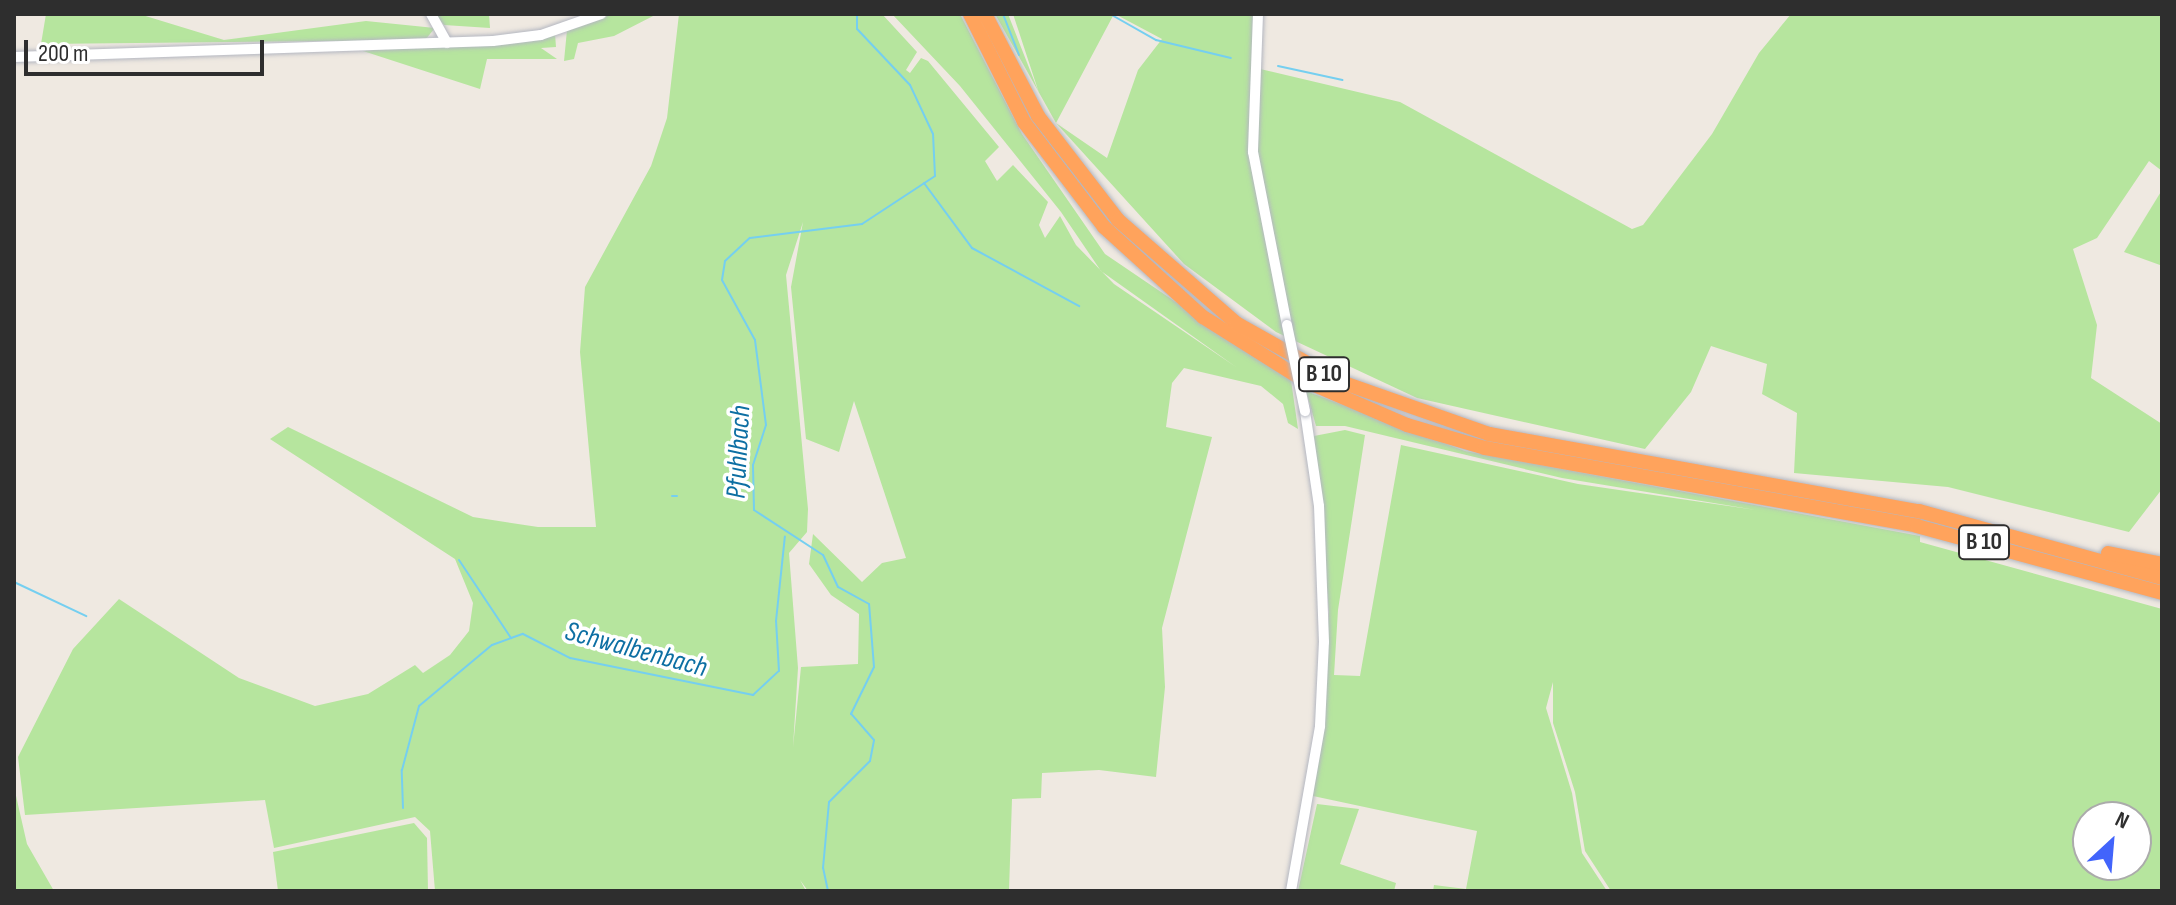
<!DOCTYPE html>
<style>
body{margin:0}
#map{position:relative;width:2176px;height:905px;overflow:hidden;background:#efe9e1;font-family:"Sofia Sans Condensed",sans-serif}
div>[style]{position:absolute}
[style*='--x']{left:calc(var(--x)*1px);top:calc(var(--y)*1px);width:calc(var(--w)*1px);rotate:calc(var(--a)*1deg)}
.green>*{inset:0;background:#b6e59e}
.stream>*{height:2px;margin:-1px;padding:0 1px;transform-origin:1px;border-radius:1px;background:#75cff0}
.roads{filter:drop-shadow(0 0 2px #b4b7c1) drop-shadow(0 0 2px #b4b7c1)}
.minor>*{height:10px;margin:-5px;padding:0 5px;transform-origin:5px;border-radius:5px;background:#fff}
.highway>*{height:14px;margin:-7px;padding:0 7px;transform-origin:7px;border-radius:7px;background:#ffa35c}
.bridges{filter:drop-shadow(0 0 2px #b4b7c1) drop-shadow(0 0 2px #b4b7c1)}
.minor-bridge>*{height:10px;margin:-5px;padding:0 5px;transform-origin:5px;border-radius:5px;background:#fff}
span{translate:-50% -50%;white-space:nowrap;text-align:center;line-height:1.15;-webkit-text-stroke:7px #fff;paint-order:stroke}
.shield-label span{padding:2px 6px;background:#fff;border:2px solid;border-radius:6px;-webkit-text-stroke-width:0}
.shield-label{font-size:24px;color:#2e2e2e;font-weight:700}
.water-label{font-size:28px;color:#0d6fa3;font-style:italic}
.frame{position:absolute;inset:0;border:16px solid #2e2e2e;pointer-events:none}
.north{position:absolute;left:2072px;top:801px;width:80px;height:80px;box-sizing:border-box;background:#fff;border:2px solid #ababab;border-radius:50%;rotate:26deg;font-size:22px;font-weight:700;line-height:32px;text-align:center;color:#2e2e2e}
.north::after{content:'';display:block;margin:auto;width:28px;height:36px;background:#4264fb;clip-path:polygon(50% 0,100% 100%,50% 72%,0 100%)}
.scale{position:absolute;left:24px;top:40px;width:240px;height:36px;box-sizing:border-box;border:4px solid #2e2e2e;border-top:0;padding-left:10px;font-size:24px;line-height:28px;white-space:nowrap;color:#2e2e2e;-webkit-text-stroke:6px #fff;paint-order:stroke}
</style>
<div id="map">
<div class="green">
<div style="clip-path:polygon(46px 14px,139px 14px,224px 40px,366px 21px,435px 28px,425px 40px,41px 44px)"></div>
<div style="clip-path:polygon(435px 14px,489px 14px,490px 28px,444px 25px)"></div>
<div style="clip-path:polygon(609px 14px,657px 14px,614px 36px,578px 43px,574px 59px,564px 61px,567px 30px)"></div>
<div style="clip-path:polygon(evenodd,679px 14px,882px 14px,917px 52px,906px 70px,910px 73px,921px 58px,928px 61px,999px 147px,985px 161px,997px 181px,1013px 165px,1048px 202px,1039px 225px,1045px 238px,1060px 216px,1076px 245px,1114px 284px,1236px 367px,1101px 271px,1061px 212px,960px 86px,892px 14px,960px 14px,1022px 134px,1105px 254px,1291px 380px,1298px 429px,1288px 423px,1283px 404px,1261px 386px,1184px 368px,1172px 383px,1166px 427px,1212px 437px,1162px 628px,1165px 687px,1156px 777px,1099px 770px,1042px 773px,1041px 798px,1012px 799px,1009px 891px,808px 891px,800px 880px,806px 891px,435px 891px,430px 831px,415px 817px,274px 848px,265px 800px,25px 815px,18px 757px,73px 649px,119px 599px,239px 678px,315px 706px,368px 694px,415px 665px,423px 673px,450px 655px,469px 631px,473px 603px,455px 559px,270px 439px,288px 427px,473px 517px,538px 527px,596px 527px,580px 352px,585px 287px,651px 166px,667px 118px,679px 14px,803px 222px,791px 287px,806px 439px,839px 452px,854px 401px,906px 558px,882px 563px,862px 582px,813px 534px,809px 564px,831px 595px,859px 614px,858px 664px,801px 667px,793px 747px,798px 668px,789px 553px,807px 532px,808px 509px,786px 275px,803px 222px)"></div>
<div style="clip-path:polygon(995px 14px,1008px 14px,1039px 93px,1013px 14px,1114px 14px,1056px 123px,1107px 158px,1138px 70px,1162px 39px,1115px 14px,1260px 14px,1256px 68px,1400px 102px,1632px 229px,1643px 225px,1712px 134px,1759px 53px,1791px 14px,2162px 14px,2162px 171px,2149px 161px,2097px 238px,2073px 249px,2097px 325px,2091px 378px,2162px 424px,2162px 489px,2129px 532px,1948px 487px,1794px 473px,1797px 413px,1762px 394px,1767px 364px,1711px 346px,1691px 392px,1645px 449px,1417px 398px,1276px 332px,1184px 264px,1056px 123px)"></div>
<div style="clip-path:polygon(555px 34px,556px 47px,541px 48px,557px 59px,487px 59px,480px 89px,363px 51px)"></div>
<div style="clip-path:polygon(2162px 190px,2162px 260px,2160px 265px,2124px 252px)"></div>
<div style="clip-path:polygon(evenodd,1306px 391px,1465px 451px,1920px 536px,1920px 542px,2162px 609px,2162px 891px,1611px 891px,1585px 851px,1575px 792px,1553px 723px,1553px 682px,1546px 708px,1572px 793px,1582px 853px,1607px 891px,1433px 891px,1434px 885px,1466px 889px,1477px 831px,1313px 796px,1329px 612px,1314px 436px,1345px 430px,1365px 435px,1338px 610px,1334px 675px,1360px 676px,1401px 445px,1578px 484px,1756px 510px,1562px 478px,1345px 426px,1316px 426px,1306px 391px,2088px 817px,2136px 817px,2136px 865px,2088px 865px,2088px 817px)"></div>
<div style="clip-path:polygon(14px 787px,27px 844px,54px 891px,14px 891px)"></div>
<div style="clip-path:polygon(1317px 804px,1359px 809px,1340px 864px,1396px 883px,1394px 891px,1298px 891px)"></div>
<div style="clip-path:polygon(414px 823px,427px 838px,428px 891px,278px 891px,273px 852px)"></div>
</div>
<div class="stream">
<div style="--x:1003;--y:14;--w:44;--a:68.7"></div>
<div style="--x:1110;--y:14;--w:53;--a:29.5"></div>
<div style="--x:1156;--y:40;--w:77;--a:13.5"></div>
<div style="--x:1278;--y:66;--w:66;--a:12.2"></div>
<div style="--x:924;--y:183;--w:81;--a:53.6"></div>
<div style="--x:972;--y:248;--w:122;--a:28.5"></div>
<div style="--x:672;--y:496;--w:5;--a:0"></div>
<div style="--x:459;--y:560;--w:94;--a:56.3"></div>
<div style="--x:14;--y:582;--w:80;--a:25.3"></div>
<div style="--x:403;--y:808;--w:38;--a:-92"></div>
<div style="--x:402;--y:770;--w:66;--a:-75.1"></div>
<div style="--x:419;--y:706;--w:95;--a:-39.9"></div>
<div style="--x:492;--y:645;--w:33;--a:-20"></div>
<div style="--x:523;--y:634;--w:53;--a:27.1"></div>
<div style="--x:570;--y:658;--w:187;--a:11.4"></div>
<div style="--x:753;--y:695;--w:35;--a:-43"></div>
<div style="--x:779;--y:671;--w:50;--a:-93.4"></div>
<div style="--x:776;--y:621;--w:85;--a:-84"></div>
<div style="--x:828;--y:891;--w:24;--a:-102"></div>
<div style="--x:823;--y:868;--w:66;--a:-84.8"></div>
<div style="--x:829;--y:802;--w:58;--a:-45"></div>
<div style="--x:870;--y:761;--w:21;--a:-79"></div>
<div style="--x:874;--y:740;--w:35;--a:-131"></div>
<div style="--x:851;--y:714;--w:52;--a:-63.9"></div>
<div style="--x:874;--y:667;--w:63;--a:-94.5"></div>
<div style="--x:869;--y:604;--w:35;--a:-151"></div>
<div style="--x:838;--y:587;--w:35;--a:-115"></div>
<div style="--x:823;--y:555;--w:82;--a:-146.9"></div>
<div style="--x:754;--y:510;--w:45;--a:-91.3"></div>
<div style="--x:753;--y:465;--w:42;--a:-72"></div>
<div style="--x:766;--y:425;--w:86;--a:-97.4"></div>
<div style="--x:755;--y:340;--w:68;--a:-118.8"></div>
<div style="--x:722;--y:280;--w:19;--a:-81"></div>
<div style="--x:725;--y:261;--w:34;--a:-43"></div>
<div style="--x:750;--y:238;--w:113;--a:-7.1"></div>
<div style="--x:862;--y:224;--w:87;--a:-33.3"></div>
<div style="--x:935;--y:176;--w:42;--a:-92.7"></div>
<div style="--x:933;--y:134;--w:54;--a:-115.1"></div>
<div style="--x:910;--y:85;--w:77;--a:-133.4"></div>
<div style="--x:857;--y:29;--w:15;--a:-90"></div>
</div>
<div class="roads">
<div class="minor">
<div style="--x:431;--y:14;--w:33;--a:61"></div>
<div style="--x:1258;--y:14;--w:138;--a:92.1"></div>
<div style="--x:1253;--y:152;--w:176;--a:78.9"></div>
<div style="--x:14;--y:57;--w:479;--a:-1.9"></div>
<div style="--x:493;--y:41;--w:48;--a:-7.1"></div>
<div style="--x:541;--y:35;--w:64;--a:-19.3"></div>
<div style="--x:1291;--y:891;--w:168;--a:-80"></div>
<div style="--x:1320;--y:726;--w:84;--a:-87.3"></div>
<div style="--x:1324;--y:642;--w:136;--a:-92.1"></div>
<div style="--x:1319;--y:506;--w:96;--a:-98.4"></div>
</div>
<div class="highway">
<div style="--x:970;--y:14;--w:121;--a:63.4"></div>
<div style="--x:1024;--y:122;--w:132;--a:52.7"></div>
<div style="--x:1104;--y:227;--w:134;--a:42.3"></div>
<div style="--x:1203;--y:317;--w:118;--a:32.2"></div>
<div style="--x:1303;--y:380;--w:113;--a:23.4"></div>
<div style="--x:1407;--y:425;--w:81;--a:16.4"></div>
<div style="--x:1485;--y:448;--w:439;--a:10.2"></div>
<div style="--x:1917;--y:526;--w:254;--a:15.3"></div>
<div style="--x:985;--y:14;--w:115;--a:62.5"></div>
<div style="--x:1038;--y:116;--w:131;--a:52.4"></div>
<div style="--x:1118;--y:220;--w:157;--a:41.1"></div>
<div style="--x:1236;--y:323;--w:120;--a:29.3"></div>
<div style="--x:1341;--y:382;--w:157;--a:19.4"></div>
<div style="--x:1489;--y:434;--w:437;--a:10.2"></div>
<div style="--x:1919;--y:511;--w:252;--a:15.4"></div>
<div style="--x:2108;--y:553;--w:55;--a:11.5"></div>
</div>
</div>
<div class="bridges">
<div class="minor-bridge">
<div style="--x:1287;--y:325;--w:88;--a:78.2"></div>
</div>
</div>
<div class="shield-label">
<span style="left:1324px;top:374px">B 10</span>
<span style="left:1984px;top:542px">B 10</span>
</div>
<div class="water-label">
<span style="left:739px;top:452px;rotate:-87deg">Pfuhlbach</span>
<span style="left:636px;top:650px;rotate:15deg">Schwalbenbach</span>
</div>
<div class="frame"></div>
<div class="north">N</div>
<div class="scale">200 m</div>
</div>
